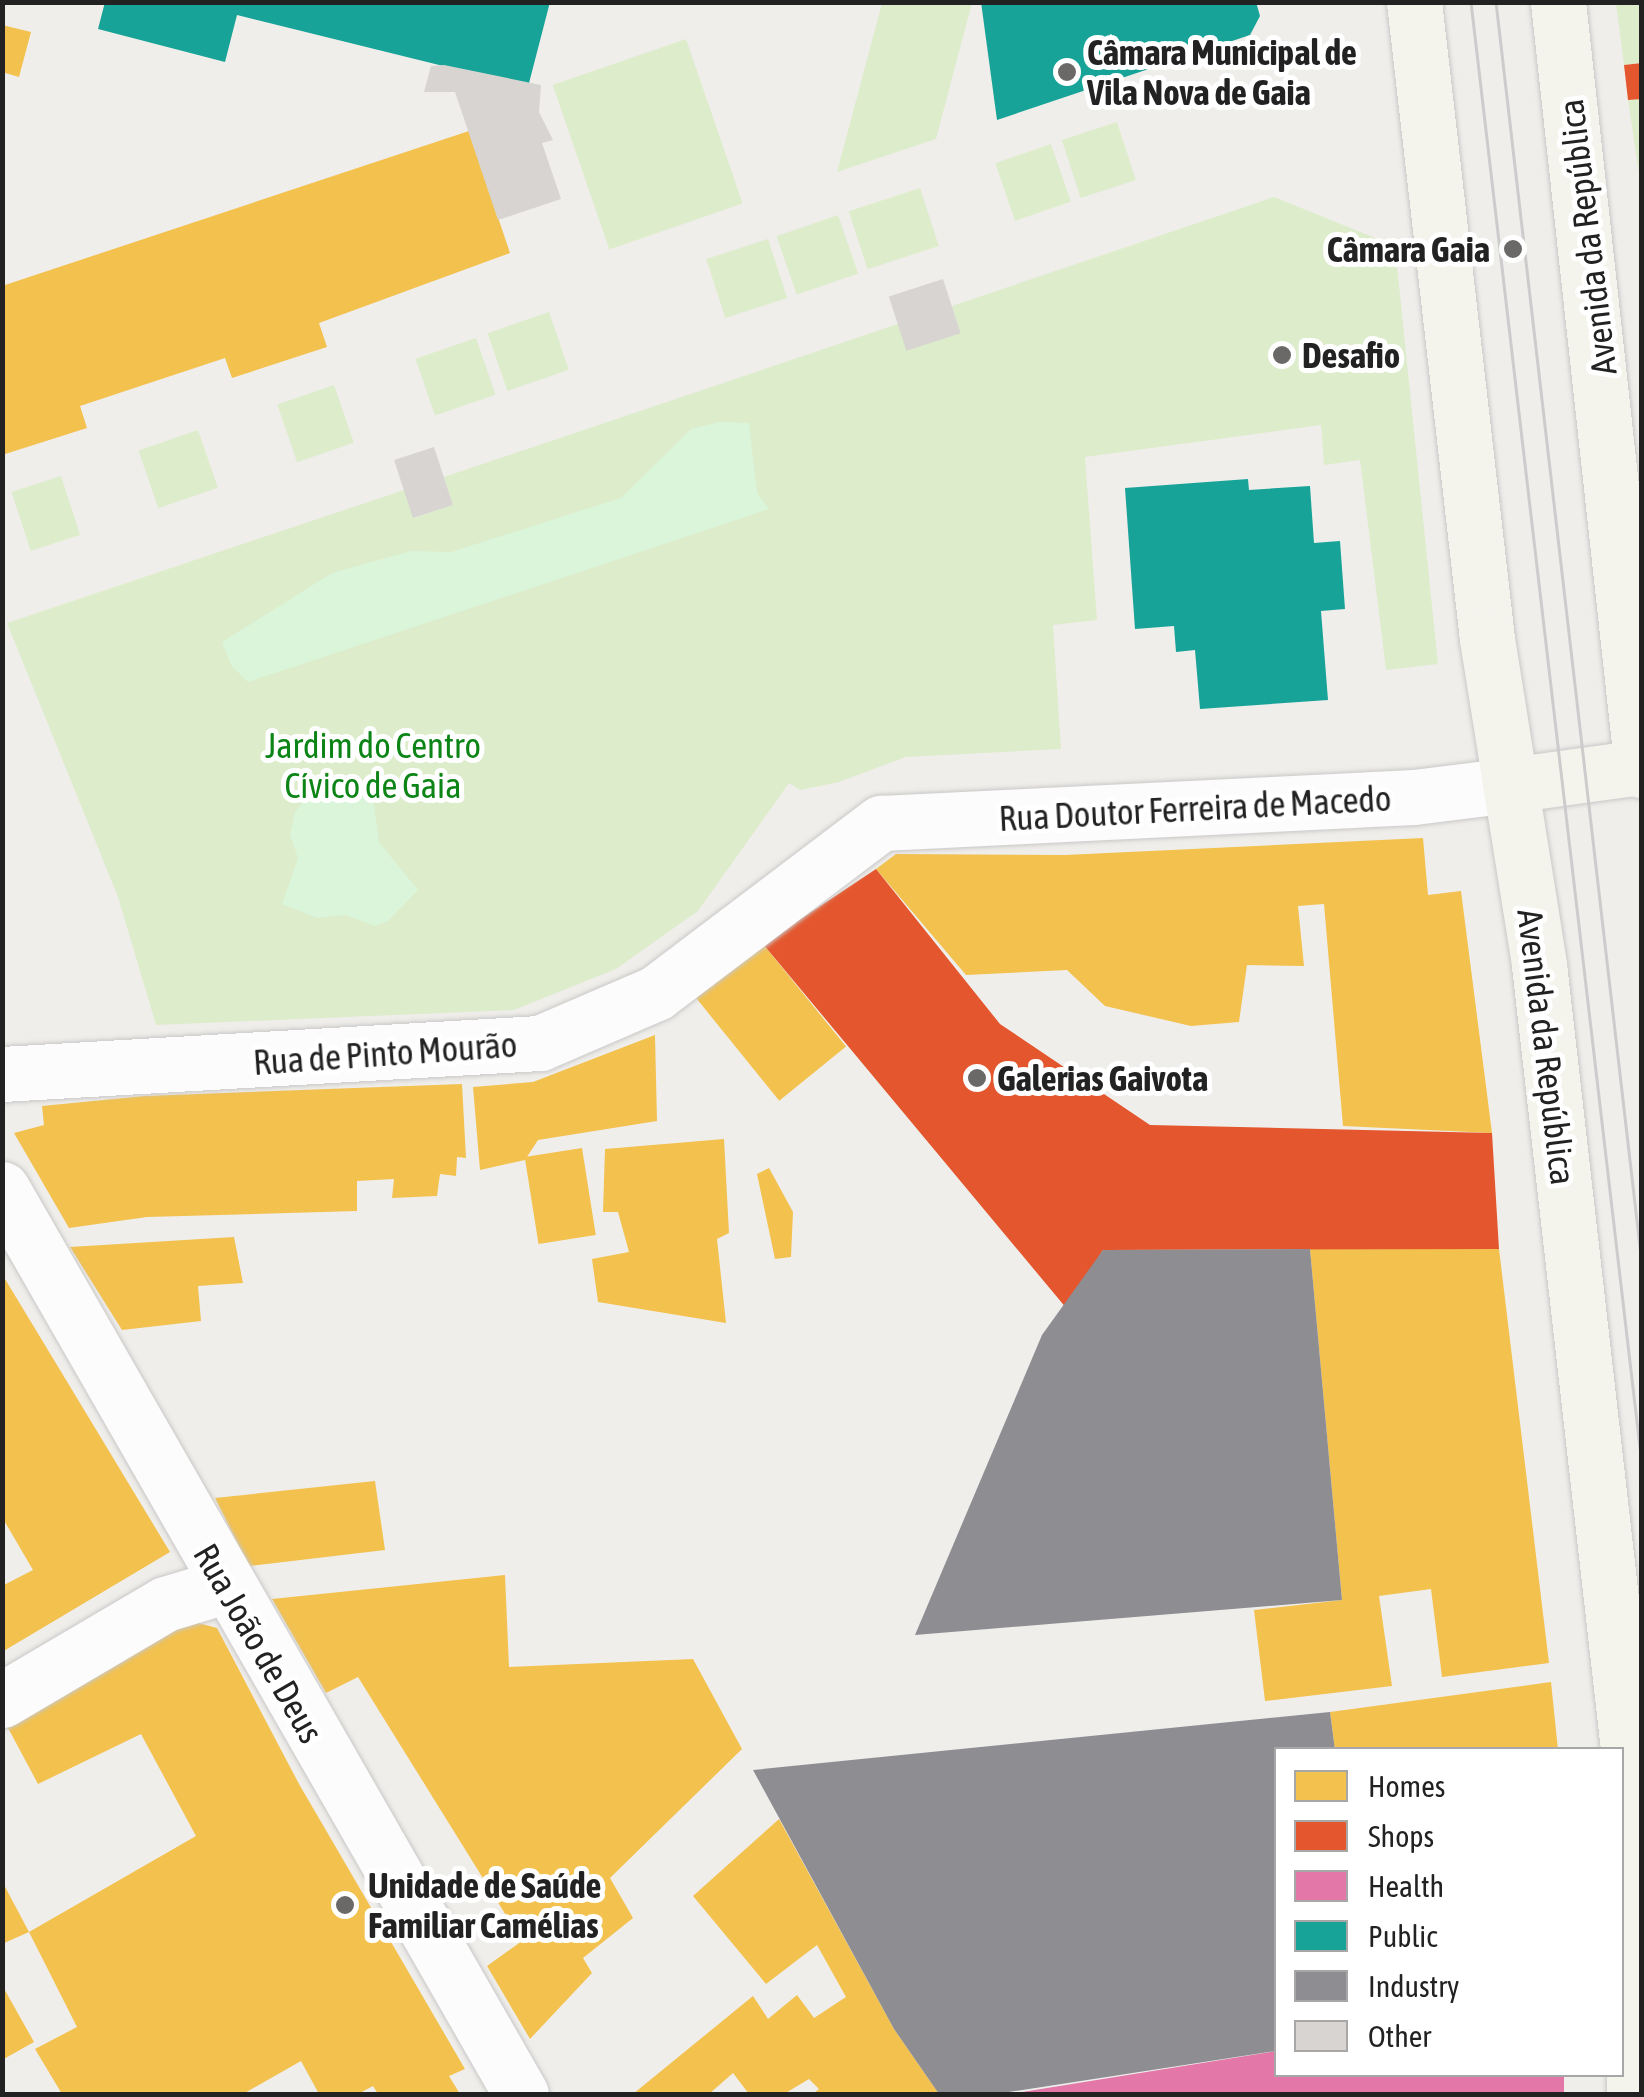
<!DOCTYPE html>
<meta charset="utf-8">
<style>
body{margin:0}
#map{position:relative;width:1644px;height:2097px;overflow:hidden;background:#f0eeeb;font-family:"Asap Condensed",sans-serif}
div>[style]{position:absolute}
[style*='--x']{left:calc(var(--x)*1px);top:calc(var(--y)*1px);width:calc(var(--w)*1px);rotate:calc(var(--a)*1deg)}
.grass>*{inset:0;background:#ddeccb;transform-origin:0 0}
.park>*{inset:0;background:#daf5da}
.homes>*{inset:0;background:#f2c14e;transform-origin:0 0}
.shops>*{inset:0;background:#e4572e}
.health>*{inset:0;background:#e377a8}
.public>*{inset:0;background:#17a398}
.industry>*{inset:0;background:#8d8d92}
.building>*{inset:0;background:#d7d4d2;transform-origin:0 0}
.roads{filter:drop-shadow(0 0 2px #c9c8c7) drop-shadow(0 0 2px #c9c8c7)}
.street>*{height:55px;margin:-27.5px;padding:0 27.5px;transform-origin:27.5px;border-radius:27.5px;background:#fdfcfc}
.secondary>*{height:55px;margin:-27.5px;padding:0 27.5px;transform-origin:27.5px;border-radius:27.5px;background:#f4f4ed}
.tram>*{height:2.5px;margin:-1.25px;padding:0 1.25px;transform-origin:1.25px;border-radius:1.25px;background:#ccc}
.dots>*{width:28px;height:28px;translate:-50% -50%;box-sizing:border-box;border:5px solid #fff;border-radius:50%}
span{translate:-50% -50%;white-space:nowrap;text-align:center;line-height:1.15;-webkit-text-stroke:10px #fff;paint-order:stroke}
.poi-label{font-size:35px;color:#222;font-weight:700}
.left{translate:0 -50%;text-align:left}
.right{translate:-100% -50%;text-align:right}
.street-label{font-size:35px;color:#222}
.park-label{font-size:35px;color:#0c8416}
.frame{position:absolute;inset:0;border:5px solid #222;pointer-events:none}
.legend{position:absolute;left:1274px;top:1747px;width:350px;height:330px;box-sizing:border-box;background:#fff;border:2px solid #a7a7a7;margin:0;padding:12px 18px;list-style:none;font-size:30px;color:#222}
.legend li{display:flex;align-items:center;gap:20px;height:50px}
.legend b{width:50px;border:2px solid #a7a7a7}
</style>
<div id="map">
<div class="grass">
<div style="clip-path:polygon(882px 3px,972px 3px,936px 139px,837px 172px)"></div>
<div style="clip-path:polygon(1616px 3px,1641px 3px,1641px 63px,1624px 65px)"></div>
<div style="left:686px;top:39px;width:174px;height:141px;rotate:71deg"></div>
<div style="clip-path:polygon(1641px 99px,1641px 188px,1628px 100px)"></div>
<div style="left:1117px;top:122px;width:61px;height:58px;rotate:72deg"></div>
<div style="left:1051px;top:144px;width:61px;height:59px;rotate:71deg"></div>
<div style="left:920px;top:188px;width:61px;height:75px;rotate:72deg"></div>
<div style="clip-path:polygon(1274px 197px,1395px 246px,1438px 664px,1386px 670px,1360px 460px,1324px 465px,1321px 425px,1085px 457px,1097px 620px,1053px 625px,1061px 749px,906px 757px,839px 782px,800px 790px,789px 783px,698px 911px,616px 969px,514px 1010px,156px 1025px,118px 897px,7px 623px,404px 490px,414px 518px,452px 505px,444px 477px,889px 327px,898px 324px,907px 350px,960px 333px,952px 306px)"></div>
<div style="left:838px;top:215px;width:62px;height:65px;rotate:71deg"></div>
<div style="left:768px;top:239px;width:62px;height:65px;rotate:72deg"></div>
<div style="left:549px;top:312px;width:61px;height:65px;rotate:71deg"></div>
<div style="left:476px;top:338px;width:60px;height:64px;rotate:71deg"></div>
<div style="left:334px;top:385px;width:61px;height:60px;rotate:71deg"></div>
<div style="left:198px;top:430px;width:61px;height:63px;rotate:71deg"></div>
<div style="left:61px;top:476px;width:62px;height:52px;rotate:72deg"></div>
</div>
<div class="park">
<div style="clip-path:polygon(720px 422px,749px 423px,757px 493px,769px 509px,248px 682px,231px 665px,222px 642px,332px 573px,411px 551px,451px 552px,621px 498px,691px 429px)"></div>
<div style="clip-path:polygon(323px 775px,374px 803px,379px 842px,418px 890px,388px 921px,375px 926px,345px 915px,317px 918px,282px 904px,298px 858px,290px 834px,295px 812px)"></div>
</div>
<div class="homes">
<div style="clip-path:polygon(2px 25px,31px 32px,19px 77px,2px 72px)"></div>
<div style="clip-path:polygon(469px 131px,510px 253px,319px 323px,327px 347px,232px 378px,225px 358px,80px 406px,87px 428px,2px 455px,2px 286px)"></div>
<div style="clip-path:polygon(1423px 838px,1428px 895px,1461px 891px,1492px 1133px,1343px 1126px,1324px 904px,1298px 906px,1304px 966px,1247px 965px,1239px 1022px,1191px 1026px,1105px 1006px,1067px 970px,966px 975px,876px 869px,896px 854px,1065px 855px)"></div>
<div style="left:763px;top:944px;width:132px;height:86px;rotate:51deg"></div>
<div style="clip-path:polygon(655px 1035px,657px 1121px,538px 1140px,525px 1160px,480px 1170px,473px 1087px,533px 1082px)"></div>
<div style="clip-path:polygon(462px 1084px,466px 1158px,457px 1157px,456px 1176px,440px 1174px,437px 1196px,392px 1198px,394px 1179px,357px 1181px,357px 1211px,147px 1217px,69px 1228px,14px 1133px,44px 1125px,42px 1106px,144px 1096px)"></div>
<div style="clip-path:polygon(724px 1139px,729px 1233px,717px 1239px,726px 1323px,598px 1302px,592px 1259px,629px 1252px,618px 1212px,603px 1212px,605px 1149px)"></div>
<div style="left:582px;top:1148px;width:88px;height:58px;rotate:81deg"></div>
<div style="clip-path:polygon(769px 1168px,793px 1212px,791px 1257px,775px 1259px,757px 1174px)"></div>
<div style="clip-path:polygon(234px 1237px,243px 1283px,198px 1286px,201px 1321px,122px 1330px,70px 1247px)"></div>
<div style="clip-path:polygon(1310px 1249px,1499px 1249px,1549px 1663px,1442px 1677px,1431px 1589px,1379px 1596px,1392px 1686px,1265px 1701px,1254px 1610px,1342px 1600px)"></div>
<div style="clip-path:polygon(2px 1274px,170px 1552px,2px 1652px,2px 1586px,33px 1570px,2px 1517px)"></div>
<div style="clip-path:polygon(375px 1481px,385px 1550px,249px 1566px,215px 1498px)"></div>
<div style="clip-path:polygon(505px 1575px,509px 1667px,693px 1659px,742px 1749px,610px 1878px,633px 1918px,583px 1958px,592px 1973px,530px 2039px,487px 1966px,522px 1941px,358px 1677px,326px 1693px,272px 1599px)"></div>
<div style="clip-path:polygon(191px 1621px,217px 1628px,299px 1784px,465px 2069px,449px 2076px,460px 2094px,378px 2094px,373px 2086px,358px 2094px,319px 2094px,301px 2061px,243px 2094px,62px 2094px,35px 2049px,77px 2027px,29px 1932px,196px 1836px,141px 1734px,38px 1784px,7px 1726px)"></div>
<div style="clip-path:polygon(1551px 1682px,1558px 1750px,1335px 1750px,1330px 1712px)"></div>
<div style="clip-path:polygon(779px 1819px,894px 2029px,939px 2094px,813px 2094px,819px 2089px,809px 2079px,784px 2094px,749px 2094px,733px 2073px,709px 2094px,633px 2094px,753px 1996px,768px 2019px,797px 1995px,814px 2018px,846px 1997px,817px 1945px,766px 1984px,693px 1896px)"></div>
<div style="clip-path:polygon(2px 1881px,29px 1932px,2px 1944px)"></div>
<div style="clip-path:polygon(2px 1985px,34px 2042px,2px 2060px)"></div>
</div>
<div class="shops">
<div style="clip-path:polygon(1642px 63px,1642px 99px,1628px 100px,1624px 65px)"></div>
<div style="clip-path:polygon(876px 869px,1000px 1024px,1150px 1125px,1492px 1133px,1499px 1249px,1103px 1250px,1067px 1309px,763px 944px)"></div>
</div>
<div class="health">
<div style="clip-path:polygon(1276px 2051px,1276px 2074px,1564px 2074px,1564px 2094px,1010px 2094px)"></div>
</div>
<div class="public">
<div style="clip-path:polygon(105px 2px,550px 2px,528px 87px,237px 15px,225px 62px,98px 29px)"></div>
<div style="clip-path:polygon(981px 2px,1256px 2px,1260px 16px,1250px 35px,997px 120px)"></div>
<div style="clip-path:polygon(1248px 479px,1249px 490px,1310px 486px,1314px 543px,1340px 541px,1345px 609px,1321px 611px,1328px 700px,1200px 709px,1195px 650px,1176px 652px,1174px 626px,1135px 629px,1125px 488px)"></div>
</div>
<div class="industry">
<div style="clip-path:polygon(1310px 1249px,1342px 1600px,915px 1635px,1042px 1335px,1103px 1250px)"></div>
<div style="clip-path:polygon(1330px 1712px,1335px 1750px,1276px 1750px,1276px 2051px,996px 2094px,939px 2094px,894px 2029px,753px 1770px)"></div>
</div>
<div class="building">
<div style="clip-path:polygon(444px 65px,541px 85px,539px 112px,553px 140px,542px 143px,561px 199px,498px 220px,455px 92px,424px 92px,431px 66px)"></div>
<div style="left:943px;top:279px;width:57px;height:57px;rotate:72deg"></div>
<div style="left:434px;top:447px;width:61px;height:42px;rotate:72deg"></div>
</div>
<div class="roads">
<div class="street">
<div style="--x:2;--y:1074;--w:539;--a:-3.3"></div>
<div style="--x:540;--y:1043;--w:126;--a:-23.3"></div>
<div style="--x:656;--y:993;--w:282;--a:-37.1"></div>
<div style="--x:881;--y:823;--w:534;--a:-2.79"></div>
<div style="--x:1414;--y:797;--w:97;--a:-7.1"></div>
<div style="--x:2;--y:1189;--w:1043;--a:60.17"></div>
<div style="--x:2;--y:1700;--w:189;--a:-30.5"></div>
<div style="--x:165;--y:1604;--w:63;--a:-16.7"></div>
</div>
<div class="secondary">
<div style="--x:1414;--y:2;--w:641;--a:83.46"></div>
<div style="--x:1487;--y:639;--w:330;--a:80.9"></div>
<div style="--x:1539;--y:965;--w:832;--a:83.52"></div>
<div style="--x:1633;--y:1792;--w:302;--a:89.8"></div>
<div style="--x:1558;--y:2;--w:773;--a:83.76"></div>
<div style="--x:1510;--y:785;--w:132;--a:-7.8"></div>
</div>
</div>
<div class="tram">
<div style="--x:1471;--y:2;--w:1473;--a:83.33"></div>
<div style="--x:1496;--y:2;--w:1270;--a:83.4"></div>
</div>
<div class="dots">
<div style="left:1067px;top:72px;background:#6a6968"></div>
<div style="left:1513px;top:249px;background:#6a6968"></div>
<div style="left:1282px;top:355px;background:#6a6968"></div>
<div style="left:977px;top:1078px;background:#6a6968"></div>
<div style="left:345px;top:1905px;background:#6a6968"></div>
</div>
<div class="poi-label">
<span class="left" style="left:1087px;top:72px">Câmara Municipal de<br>Vila Nova de Gaia</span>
<span class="right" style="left:1490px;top:249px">Câmara Gaia</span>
<span class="left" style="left:1302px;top:355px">Desafio</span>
<span class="left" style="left:997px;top:1078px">Galerias Gaivota</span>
<span class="left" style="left:368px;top:1905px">Unidade de Saúde<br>Familiar Camélias</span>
</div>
<div class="street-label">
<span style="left:1587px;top:237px;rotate:-97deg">Avenida da República</span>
<span style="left:1195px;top:808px;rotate:-3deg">Rua Doutor Ferreira de Macedo</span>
<span style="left:1547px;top:1047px;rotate:83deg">Avenida da República</span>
<span style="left:385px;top:1053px;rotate:-4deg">Rua de Pinto Mourão</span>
<span style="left:259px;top:1643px;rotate:60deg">Rua João de Deus</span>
</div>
<div class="park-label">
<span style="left:373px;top:765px">Jardim do Centro<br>Cívico de Gaia</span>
</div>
<div class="frame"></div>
<ul class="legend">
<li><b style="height:28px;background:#f2c14e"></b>Homes</li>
<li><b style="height:28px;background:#e4572e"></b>Shops</li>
<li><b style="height:28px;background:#e377a8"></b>Health</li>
<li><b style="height:28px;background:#17a398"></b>Public</li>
<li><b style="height:28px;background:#8d8d92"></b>Industry</li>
<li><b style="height:28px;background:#d7d4d2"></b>Other</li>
</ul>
</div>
